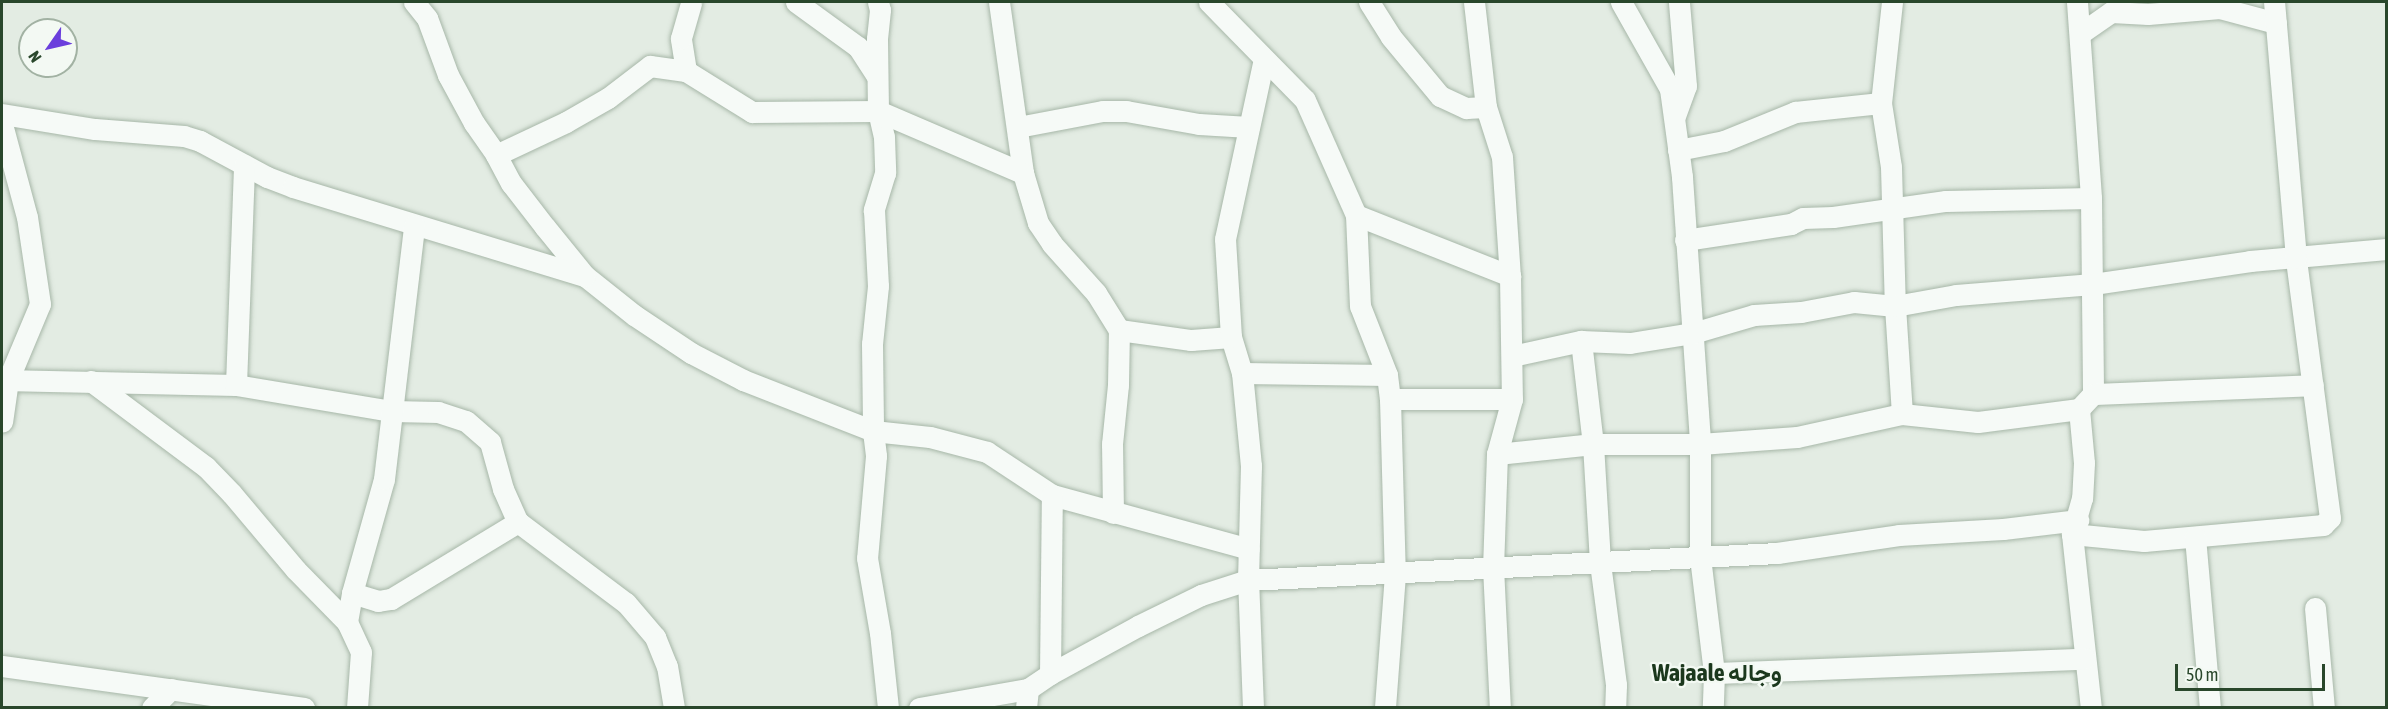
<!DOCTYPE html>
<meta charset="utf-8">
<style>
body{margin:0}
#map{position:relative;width:2388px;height:709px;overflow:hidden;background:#e3ece3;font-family:"Asap Condensed",Vazirmatn,sans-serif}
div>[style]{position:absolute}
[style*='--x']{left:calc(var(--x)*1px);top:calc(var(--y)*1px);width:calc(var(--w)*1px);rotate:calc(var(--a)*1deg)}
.roads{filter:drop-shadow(0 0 2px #a7b7a8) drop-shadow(0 0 2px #a7b7a8)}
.minor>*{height:21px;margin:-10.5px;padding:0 10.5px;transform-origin:10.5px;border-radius:10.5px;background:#f6faf7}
span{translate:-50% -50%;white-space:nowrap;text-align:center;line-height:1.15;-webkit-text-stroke:4.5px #f3f9f3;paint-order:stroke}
.district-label{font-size:24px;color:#1b381d;font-weight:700}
.frame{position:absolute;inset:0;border:3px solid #29472b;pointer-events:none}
.north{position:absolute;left:18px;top:18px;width:60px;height:60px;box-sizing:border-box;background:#f3f9f3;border:2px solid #a2b2a3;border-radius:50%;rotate:236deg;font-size:16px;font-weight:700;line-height:24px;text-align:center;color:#29472b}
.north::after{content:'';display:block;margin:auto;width:21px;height:27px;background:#6a3edc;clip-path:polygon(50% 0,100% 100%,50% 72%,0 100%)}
.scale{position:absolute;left:2175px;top:664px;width:150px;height:27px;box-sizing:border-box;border:3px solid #29472b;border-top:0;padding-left:8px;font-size:18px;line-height:21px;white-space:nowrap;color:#29472b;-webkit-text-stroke:4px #f3f9f3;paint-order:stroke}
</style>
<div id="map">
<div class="roads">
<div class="minor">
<div style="--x:414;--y:2;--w:21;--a:51"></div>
<div style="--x:427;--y:18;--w:61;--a:69.8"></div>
<div style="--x:448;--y:75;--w:55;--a:61.6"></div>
<div style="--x:474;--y:123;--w:39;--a:55"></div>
<div style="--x:496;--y:155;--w:32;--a:62"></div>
<div style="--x:511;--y:183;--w:56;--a:52.3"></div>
<div style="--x:545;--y:227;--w:63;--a:50.8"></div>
<div style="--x:585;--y:276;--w:63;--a:38.5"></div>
<div style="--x:634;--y:315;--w:69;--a:33.7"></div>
<div style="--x:691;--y:353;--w:59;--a:27.4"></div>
<div style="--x:743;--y:380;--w:140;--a:21.4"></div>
<div style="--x:873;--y:431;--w:57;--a:6"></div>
<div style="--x:930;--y:437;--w:59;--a:14.7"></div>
<div style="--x:987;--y:452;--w:78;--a:33.5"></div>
<div style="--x:1052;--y:495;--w:204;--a:15.3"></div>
<div style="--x:796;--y:2;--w:77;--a:36"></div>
<div style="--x:858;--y:47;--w:33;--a:57"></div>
<div style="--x:878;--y:2;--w:8;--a:76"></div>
<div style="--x:880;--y:10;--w:29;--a:96"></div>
<div style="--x:877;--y:39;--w:72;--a:89.2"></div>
<div style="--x:878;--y:111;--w:27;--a:77"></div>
<div style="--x:884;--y:137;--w:36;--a:88"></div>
<div style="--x:885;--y:173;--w:39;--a:107"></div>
<div style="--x:874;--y:210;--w:76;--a:87"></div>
<div style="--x:878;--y:286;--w:58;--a:95.9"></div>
<div style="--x:872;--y:344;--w:87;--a:89.3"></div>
<div style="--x:873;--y:431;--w:25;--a:83"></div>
<div style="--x:876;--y:456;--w:102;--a:95"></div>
<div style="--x:867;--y:558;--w:76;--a:80.2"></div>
<div style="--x:880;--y:633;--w:75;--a:83.9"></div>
<div style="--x:999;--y:2;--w:173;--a:82"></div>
<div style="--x:1209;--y:2;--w:137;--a:45.6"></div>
<div style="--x:1305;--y:100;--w:126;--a:66.1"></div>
<div style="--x:1356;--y:215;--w:166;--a:21.6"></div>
<div style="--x:1369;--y:2;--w:41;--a:57.8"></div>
<div style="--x:1391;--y:37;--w:77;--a:50.3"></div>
<div style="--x:1440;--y:96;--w:29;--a:25"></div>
<div style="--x:1466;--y:108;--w:20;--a:-3"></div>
<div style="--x:1474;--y:2;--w:106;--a:83.5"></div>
<div style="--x:1486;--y:107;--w:52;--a:72.3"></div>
<div style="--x:1502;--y:157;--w:119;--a:86.2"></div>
<div style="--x:1510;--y:276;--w:123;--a:89.1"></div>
<div style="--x:1512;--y:399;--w:57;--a:105.3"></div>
<div style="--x:1497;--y:454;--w:113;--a:92"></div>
<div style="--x:1493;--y:567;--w:141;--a:87.2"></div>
<div style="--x:1621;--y:2;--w:100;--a:60.6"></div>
<div style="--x:1670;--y:89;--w:89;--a:82.2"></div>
<div style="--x:1682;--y:177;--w:268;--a:86.1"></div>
<div style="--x:1700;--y:444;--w:113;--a:90"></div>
<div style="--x:1700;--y:557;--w:117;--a:83.1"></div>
<div style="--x:1714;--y:673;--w:35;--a:92"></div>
<div style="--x:1892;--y:2;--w:102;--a:96.2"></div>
<div style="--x:1881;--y:103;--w:65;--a:81.1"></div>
<div style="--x:1891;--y:167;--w:139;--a:88.4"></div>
<div style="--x:1895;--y:306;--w:108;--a:86.3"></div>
<div style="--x:2077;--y:2;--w:196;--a:85.9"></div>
<div style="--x:2091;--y:198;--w:196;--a:89.4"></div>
<div style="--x:2093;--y:394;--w:21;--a:133"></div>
<div style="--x:2079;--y:409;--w:54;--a:84.7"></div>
<div style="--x:2084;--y:463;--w:35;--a:93"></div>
<div style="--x:2082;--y:498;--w:37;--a:106"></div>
<div style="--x:2072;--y:534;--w:175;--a:83.8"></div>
<div style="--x:2081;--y:33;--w:37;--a:-35"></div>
<div style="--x:2111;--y:12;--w:37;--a:3"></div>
<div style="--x:2148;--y:14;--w:72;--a:-4.8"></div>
<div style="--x:2220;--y:8;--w:58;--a:15"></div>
<div style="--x:686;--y:71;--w:78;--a:31.8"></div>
<div style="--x:752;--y:112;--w:126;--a:-0.5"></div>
<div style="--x:878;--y:111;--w:158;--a:23.2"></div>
<div style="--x:1023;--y:173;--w:52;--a:73.3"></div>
<div style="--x:1038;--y:223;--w:25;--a:56"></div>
<div style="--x:1052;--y:244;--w:66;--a:48.1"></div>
<div style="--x:1096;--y:293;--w:44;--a:58.1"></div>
<div style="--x:1119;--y:330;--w:73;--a:7.9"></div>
<div style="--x:1191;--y:340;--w:40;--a:-4.3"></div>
<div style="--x:2;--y:114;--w:94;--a:9.2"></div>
<div style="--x:95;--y:129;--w:89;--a:4.5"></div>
<div style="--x:184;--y:136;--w:17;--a:17"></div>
<div style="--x:200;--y:141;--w:76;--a:28.2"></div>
<div style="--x:267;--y:177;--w:28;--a:21"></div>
<div style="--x:293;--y:187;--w:305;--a:17"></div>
<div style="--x:1675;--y:116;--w:32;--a:-70"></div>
<div style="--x:1686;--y:86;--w:84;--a:-94.8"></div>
<div style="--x:2;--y:124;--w:96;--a:75"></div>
<div style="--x:27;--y:217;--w:88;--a:81.5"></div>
<div style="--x:40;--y:304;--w:82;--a:112.8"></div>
<div style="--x:8;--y:380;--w:42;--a:98.1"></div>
<div style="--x:1018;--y:127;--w:86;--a:-10.7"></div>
<div style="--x:1103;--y:111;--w:23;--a:0"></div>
<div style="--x:1126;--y:111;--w:74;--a:10.1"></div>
<div style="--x:1199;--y:124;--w:50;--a:3.4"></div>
<div style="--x:1678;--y:150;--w:47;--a:-11.1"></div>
<div style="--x:1724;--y:141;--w:77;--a:-22.2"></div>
<div style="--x:1795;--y:112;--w:86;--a:-6"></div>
<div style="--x:496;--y:155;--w:77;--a:-25.2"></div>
<div style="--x:566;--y:122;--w:48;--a:-29.7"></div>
<div style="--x:608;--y:98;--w:53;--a:-37.3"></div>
<div style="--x:650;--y:66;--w:36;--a:8"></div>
<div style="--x:686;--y:71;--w:33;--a:-99"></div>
<div style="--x:681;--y:38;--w:37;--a:-74"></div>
<div style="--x:1356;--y:215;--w:91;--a:87.5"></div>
<div style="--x:1360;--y:306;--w:74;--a:68.6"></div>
<div style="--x:1387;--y:375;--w:24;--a:83"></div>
<div style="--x:1390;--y:399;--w:175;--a:88.4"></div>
<div style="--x:1395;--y:574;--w:134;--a:94.3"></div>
<div style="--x:1685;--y:240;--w:107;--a:-8.6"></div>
<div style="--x:1791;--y:224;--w:13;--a:-27"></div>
<div style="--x:1803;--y:218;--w:30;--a:-2"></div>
<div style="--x:1833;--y:217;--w:114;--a:-8.1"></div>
<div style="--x:1946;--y:201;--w:145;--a:-1.2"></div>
<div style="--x:1581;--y:341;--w:104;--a:83.4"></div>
<div style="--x:1593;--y:444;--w:119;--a:86.6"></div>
<div style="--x:1600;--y:563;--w:123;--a:82.5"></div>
<div style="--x:1616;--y:685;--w:23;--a:92"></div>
<div style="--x:1512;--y:356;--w:71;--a:-12.3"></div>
<div style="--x:1581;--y:341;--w:49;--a:2.3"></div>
<div style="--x:1630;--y:343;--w:64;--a:-9"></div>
<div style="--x:1693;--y:333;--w:64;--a:-16.4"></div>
<div style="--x:1754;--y:315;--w:47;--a:-3.7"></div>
<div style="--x:1801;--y:312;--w:54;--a:-10.7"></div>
<div style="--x:1854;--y:302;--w:41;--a:5.6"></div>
<div style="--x:1895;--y:306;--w:62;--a:-10.2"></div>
<div style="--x:1956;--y:295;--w:137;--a:-4.6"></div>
<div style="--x:2093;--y:284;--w:159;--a:-8.3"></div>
<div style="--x:2250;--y:261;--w:137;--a:-5"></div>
<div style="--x:1242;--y:373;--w:145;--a:0.8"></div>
<div style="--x:2;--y:380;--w:234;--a:1.2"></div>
<div style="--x:236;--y:385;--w:220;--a:-87.9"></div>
<div style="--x:91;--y:381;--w:144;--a:36.8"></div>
<div style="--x:206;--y:467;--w:37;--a:46"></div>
<div style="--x:232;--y:494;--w:99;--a:49.9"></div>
<div style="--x:296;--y:570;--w:73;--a:45.6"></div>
<div style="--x:347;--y:622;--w:33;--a:65"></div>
<div style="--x:361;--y:652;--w:56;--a:94.1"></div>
<div style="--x:236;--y:385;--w:158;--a:9.5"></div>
<div style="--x:392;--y:411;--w:46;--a:1.2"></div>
<div style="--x:438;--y:412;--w:29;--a:18"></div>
<div style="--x:466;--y:421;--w:32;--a:41"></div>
<div style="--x:490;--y:442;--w:49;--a:74.5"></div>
<div style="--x:503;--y:489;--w:36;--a:66"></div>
<div style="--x:518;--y:522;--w:135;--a:36.9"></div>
<div style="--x:626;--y:603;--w:45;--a:49.5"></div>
<div style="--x:655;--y:637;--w:31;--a:68"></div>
<div style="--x:667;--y:666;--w:43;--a:80.5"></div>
<div style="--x:2093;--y:394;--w:220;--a:-2.3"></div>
<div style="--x:1390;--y:399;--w:122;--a:0"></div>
<div style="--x:1497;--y:454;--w:97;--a:-5.9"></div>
<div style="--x:1593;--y:444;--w:107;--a:0"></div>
<div style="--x:1700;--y:444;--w:97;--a:-4.1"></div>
<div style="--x:1797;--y:437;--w:107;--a:-12.4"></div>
<div style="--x:1902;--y:414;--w:76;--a:6"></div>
<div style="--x:1978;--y:422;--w:102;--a:-7.3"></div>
<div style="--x:1113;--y:513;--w:69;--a:-90.8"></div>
<div style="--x:1112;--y:444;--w:59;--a:-84.2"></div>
<div style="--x:1118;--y:385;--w:55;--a:-89"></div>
<div style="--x:2072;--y:534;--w:72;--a:5.6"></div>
<div style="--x:2144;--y:541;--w:180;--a:-5.1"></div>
<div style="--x:2323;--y:525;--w:10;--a:-45"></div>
<div style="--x:2330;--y:518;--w:262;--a:-97.5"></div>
<div style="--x:2296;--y:258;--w:257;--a:-94.9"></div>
<div style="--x:2195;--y:537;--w:172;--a:85"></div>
<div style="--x:352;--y:593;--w:27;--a:17"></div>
<div style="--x:378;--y:601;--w:13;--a:-9"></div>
<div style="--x:391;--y:599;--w:149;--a:-31.2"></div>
<div style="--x:2315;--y:608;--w:100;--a:84.9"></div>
<div style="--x:347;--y:622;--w:29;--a:-80"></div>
<div style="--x:352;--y:593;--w:118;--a:-74.3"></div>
<div style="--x:384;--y:479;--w:255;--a:-83.2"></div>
<div style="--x:2;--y:666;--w:305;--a:7.9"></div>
<div style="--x:1714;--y:673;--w:371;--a:-2.2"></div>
<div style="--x:1050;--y:674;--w:179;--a:-89.4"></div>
<div style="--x:152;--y:708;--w:27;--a:-45"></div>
<div style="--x:919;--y:708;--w:111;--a:-9.9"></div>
<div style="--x:1026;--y:708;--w:19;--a:-84"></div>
<div style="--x:1028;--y:689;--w:27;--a:-34"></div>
<div style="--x:1050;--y:674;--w:100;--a:-28.6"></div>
<div style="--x:1138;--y:626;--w:70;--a:-26.2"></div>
<div style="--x:1201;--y:595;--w:49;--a:-17.7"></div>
<div style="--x:1248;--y:580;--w:530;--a:-2.92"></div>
<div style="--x:1777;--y:553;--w:123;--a:-8.4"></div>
<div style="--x:1899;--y:535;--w:104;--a:-3.3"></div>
<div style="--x:2003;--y:529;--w:76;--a:-6.8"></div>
<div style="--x:1253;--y:708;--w:128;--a:-92.2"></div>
<div style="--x:1248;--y:580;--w:114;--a:-88.5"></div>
<div style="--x:1251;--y:466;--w:93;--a:-95.5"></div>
<div style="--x:1242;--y:373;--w:38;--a:-107"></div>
<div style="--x:1231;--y:337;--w:98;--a:-93.5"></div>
<div style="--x:1225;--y:239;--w:184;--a:-77.8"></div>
</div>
</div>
<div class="district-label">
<span style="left:1717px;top:673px">Wajaale وجاله</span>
</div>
<div class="frame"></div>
<div class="north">N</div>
<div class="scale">50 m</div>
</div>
